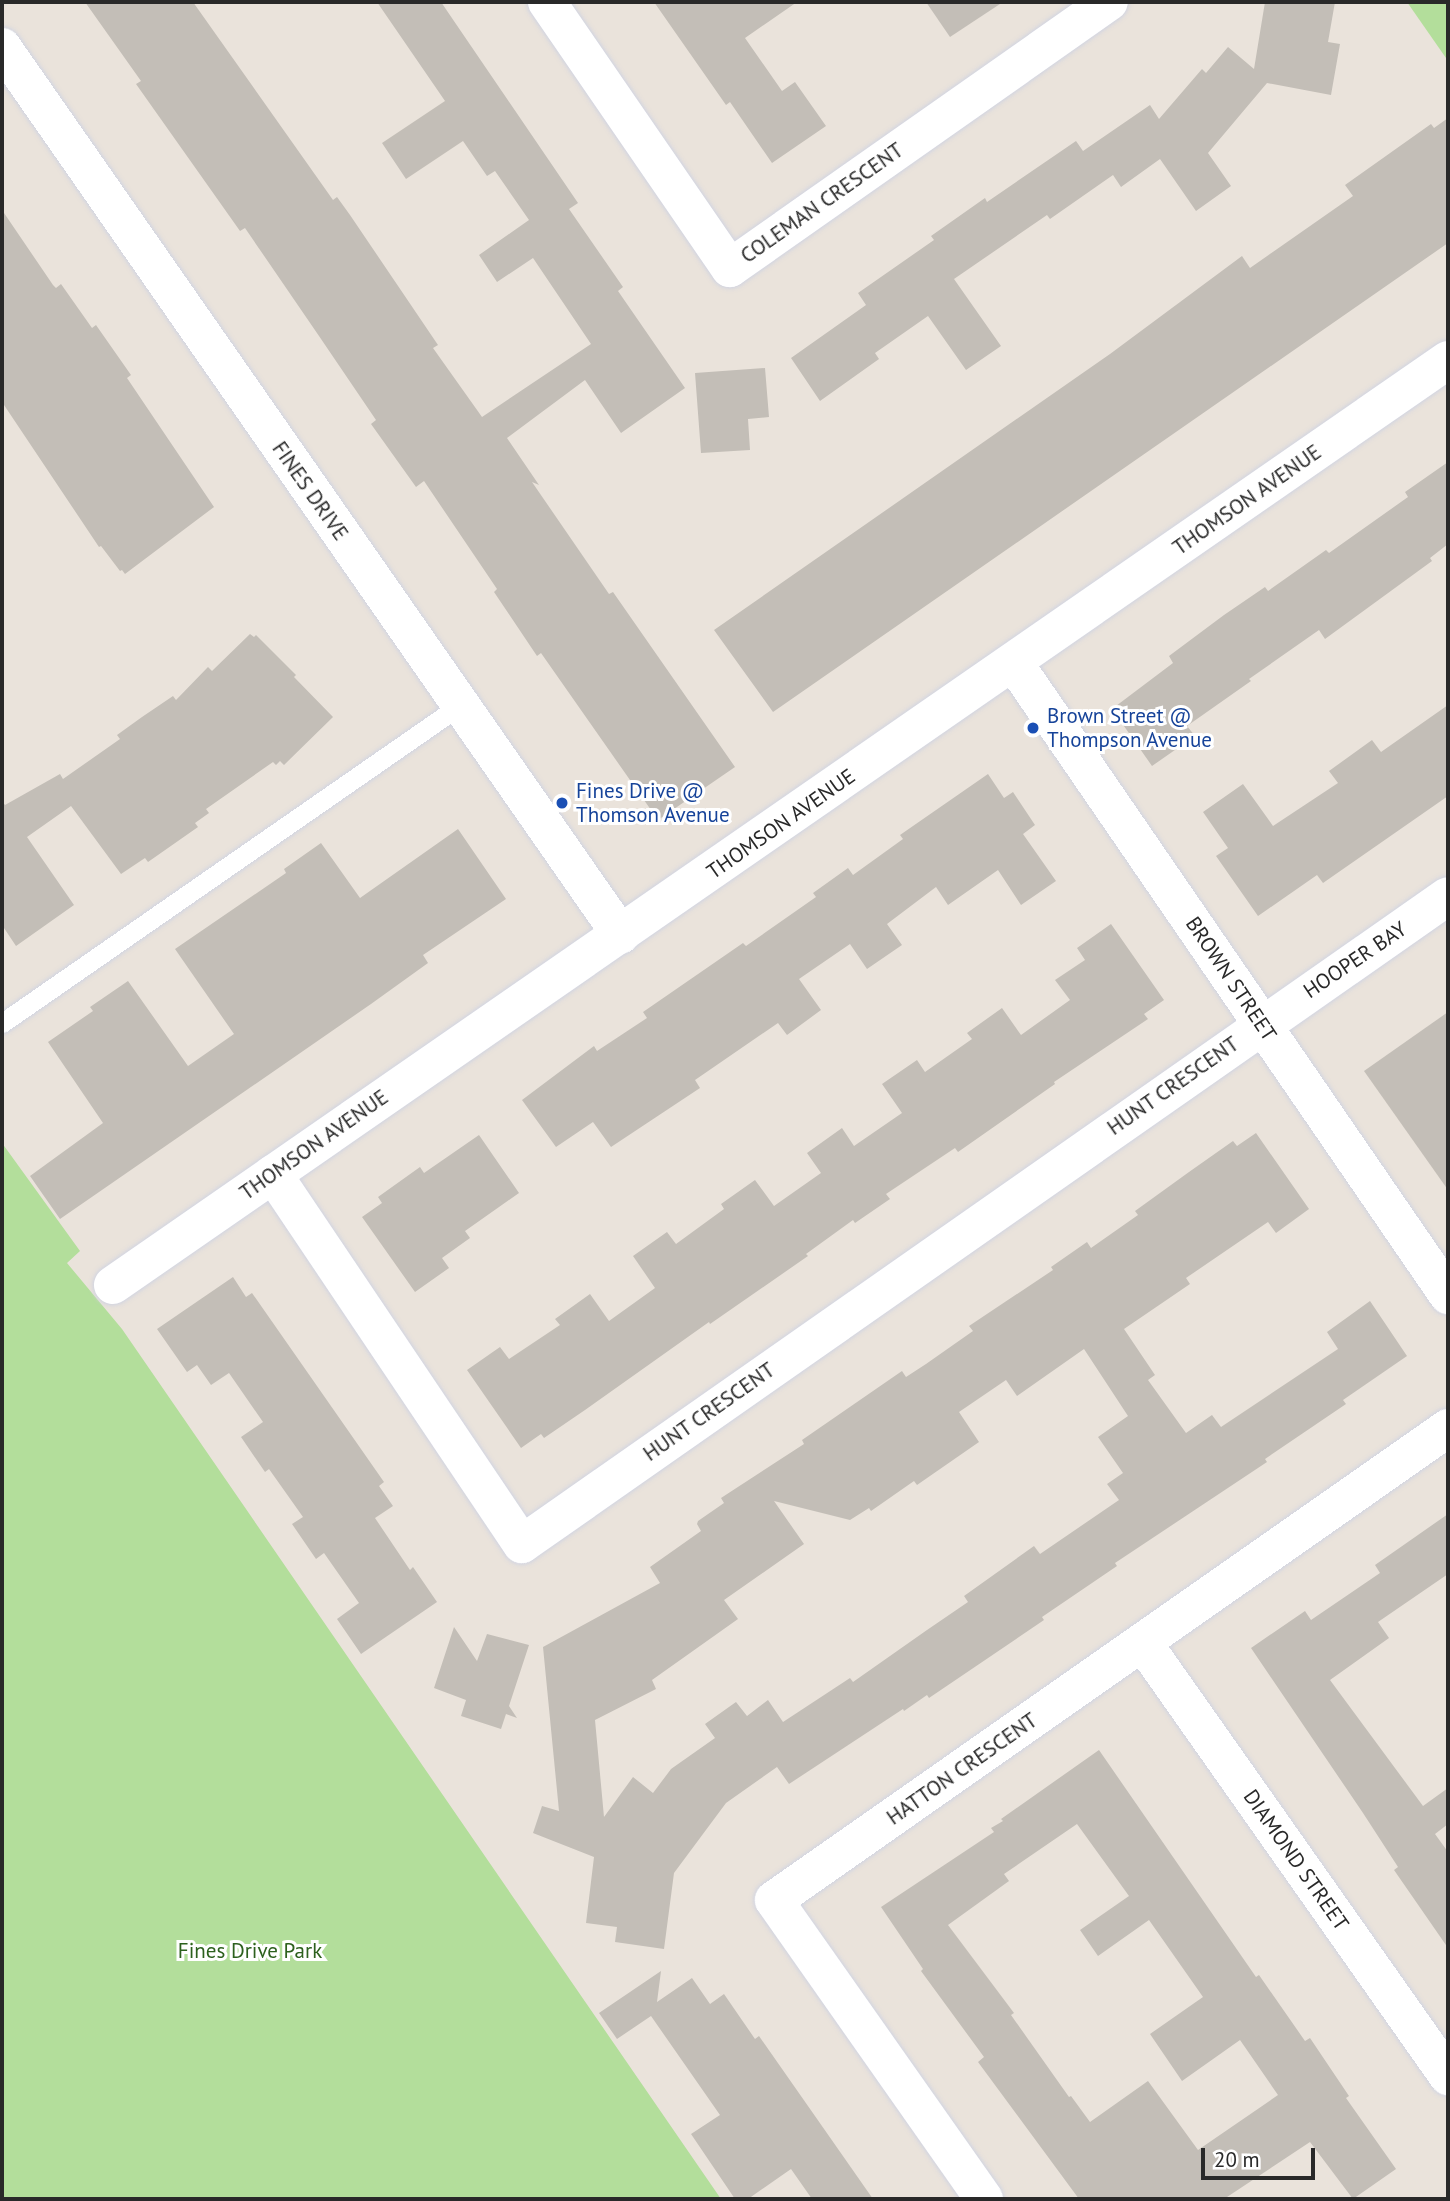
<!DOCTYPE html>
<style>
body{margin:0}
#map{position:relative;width:1450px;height:2201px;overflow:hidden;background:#eae3db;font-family:"PT Sans",sans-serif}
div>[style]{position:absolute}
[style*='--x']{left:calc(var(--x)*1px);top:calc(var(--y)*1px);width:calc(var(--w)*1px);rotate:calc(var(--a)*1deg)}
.green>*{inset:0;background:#b3de9b}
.building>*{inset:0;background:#c3beb7}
.roads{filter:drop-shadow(0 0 2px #d1d4e1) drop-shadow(0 0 2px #d1d4e1)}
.lane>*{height:19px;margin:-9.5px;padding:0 9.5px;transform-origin:9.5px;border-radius:9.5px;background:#fff}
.street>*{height:38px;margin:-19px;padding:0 19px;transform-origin:19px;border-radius:19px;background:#fff}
.dots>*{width:19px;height:19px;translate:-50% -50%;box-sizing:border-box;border:4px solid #fff;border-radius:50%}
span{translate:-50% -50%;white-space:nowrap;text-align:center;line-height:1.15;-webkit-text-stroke:6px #fff;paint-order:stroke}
.street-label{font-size:21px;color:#292929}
.transit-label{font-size:21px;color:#164399}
.left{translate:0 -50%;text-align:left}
.park-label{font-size:21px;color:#2d611e}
.frame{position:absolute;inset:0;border:4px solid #292929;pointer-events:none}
.scale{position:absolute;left:1201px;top:2148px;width:114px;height:32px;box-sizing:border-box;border:4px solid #292929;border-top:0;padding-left:9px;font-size:21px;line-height:24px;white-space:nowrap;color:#292929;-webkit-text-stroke:5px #fff;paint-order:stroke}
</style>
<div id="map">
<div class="green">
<div style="clip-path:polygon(1407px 2px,1448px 2px,1448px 56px,1446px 58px)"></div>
<div style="clip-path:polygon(2px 1143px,80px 1251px,67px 1263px,122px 1329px,721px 2199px,2px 2199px)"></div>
</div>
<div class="building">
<div style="clip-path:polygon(85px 2px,193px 2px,333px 200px,337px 197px,350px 215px,438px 345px,433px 348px,482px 417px,591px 344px,533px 258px,497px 282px,479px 255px,529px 220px,495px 171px,487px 176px,463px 141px,406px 179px,382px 143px,445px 101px,377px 2px,441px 2px,578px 203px,569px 209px,623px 287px,618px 291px,685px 388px,621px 433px,585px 380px,507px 438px,539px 485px,532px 482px,609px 594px,613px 592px,735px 767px,658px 820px,541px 653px,537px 656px,494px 592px,497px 589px,424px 481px,416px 487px,371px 424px,376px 420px,319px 336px,245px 228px,240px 231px,136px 84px,141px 81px)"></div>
<div style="clip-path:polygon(654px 2px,797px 2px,745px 38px,782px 91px,795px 82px,826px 126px,772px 163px,730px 102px,726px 105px)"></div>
<div style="clip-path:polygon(926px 2px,1003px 2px,950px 37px)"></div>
<div style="clip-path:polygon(1265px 2px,1335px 2px,1328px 42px,1340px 44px,1331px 95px,1267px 83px,1208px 153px,1231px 186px,1196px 211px,1160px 159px,1121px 187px,1113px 175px,1050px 219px,1047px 215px,954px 279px,1001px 346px,966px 370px,928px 316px,875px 353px,879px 359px,820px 401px,791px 358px,866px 305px,858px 293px,934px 240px,931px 236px,985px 198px,987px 202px,1076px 141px,1083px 151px,1150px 105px,1159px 119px,1202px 69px,1206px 73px,1228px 47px,1254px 69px)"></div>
<div style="clip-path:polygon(1448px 118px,1448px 243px,773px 712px,714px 630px,1110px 354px,1242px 256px,1250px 268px,1353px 196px,1345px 185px,1431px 124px,1434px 128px)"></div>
<div style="clip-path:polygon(2px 210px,53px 285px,56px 288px,61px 284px,92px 328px,96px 325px,131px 375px,127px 378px,214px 507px,125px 574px,122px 570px,120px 571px,101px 546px,99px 547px,2px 402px)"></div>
<div style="clip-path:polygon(765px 368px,769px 417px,748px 419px,750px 450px,701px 453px,695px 373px)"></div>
<div style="clip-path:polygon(1448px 462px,1448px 544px,1430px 558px,1432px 561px,1325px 639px,1319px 630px,1249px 679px,1251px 681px,1187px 726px,1195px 736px,1152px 766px,1112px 709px,1173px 663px,1169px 656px,1224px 615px,1265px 587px,1268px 591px,1326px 550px,1329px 553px,1408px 497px,1405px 492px)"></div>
<div style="clip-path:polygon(250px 634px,254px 637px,256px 635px,296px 675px,294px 677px,333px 717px,284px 765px,280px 761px,276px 765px,273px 762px,206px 809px,209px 813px,195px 823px,198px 827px,148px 862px,145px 858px,121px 874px,71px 806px,27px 837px,74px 905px,16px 946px,2px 925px,2px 801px,5px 805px,60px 774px,63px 779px,120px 739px,117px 735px,142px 717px,173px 696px,176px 700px,208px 667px,212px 671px)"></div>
<div style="clip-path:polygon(1448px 705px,1448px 796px,1323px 883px,1317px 875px,1258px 916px,1216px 856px,1228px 848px,1203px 812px,1243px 784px,1273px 826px,1338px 783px,1329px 771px,1372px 740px,1381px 752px)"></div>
<div style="clip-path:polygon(988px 774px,1004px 798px,1013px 792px,1035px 825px,1023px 834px,1056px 881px,1021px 905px,998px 870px,948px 905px,936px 887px,887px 924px,902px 945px,867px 969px,850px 944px,799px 979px,821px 1010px,787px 1035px,778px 1023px,695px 1080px,700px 1088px,611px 1147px,593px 1122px,556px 1147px,522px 1100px,594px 1046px,597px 1051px,647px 1018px,643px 1012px,743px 943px,746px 946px,816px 897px,813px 893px,848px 868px,853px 875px,903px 839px,900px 835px)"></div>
<div style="clip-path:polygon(458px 829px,506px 899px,423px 955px,428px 963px,371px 1004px,60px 1219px,30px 1176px,103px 1123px,48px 1042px,93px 1011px,90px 1007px,128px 981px,188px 1066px,234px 1034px,175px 949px,286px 873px,284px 869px,321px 843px,360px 898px)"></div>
<div style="clip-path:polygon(1111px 924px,1164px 1000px,1144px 1014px,1148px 1019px,1054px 1082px,1055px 1084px,958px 1152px,955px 1148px,886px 1194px,890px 1199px,855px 1223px,853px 1220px,806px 1254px,808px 1256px,710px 1324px,709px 1322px,585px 1410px,544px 1438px,541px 1434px,521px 1448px,467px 1370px,500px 1347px,509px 1359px,560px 1325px,555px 1319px,590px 1294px,609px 1321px,655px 1288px,633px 1256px,667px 1232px,676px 1244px,724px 1209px,721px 1204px,755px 1180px,774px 1206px,821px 1173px,807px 1153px,842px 1128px,854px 1146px,902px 1113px,882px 1084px,917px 1060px,925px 1072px,972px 1039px,967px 1033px,1002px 1008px,1021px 1035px,1070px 1000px,1055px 980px,1085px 960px,1077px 948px)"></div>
<div style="clip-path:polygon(1448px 1012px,1448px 1190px,1364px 1071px)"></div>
<div style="clip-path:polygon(evenodd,1256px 1133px,1309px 1209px,1276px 1233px,1268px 1222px,1186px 1278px,1190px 1284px,1124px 1329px,1155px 1375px,1148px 1380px,1186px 1433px,1212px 1415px,1221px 1427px,1338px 1349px,1327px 1332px,1370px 1301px,1407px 1356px,1343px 1400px,1346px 1404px,1265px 1459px,1267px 1462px,1115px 1563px,1117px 1566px,1042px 1617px,1044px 1620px,929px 1698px,927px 1695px,904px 1711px,903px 1709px,789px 1784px,777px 1767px,726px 1803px,674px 1873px,664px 1949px,615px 1942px,617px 1927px,586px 1923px,594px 1857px,533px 1833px,542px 1806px,559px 1811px,543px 1647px,660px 1583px,650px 1567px,701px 1531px,697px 1524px,698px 1521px,724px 1503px,721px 1498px,804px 1444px,802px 1440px,902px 1371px,906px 1377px,926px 1364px,973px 1331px,969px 1326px,1053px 1270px,1051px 1267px,1087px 1242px,1091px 1248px,1138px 1215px,1135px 1211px,1189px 1172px,1233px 1141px,1237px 1146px,1256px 1133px,1084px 1349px,1128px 1416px,1098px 1437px,1123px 1473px,1107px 1484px,1119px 1500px,1040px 1554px,1034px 1546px,964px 1596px,968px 1602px,927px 1630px,853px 1682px,850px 1678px,783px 1722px,768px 1700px,747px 1716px,736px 1702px,705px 1724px,715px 1738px,671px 1769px,653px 1793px,633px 1777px,604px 1817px,595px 1720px,656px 1689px,652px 1680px,738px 1619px,724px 1600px,804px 1544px,774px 1501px,850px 1520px,869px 1508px,871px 1511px,914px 1481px,917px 1485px,979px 1442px,959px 1412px,1006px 1380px,1017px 1396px,1084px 1349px)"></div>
<div style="clip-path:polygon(479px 1135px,519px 1193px,465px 1231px,470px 1238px,442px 1258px,449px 1268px,415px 1292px,362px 1217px,382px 1203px,378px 1197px,420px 1167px,424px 1173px)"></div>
<div style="clip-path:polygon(233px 1277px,246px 1297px,252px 1293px,384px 1482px,379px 1486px,393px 1506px,375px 1518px,410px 1570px,413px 1567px,437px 1602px,361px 1654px,337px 1619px,359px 1603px,324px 1553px,316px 1559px,292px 1524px,303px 1517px,269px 1469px,265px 1472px,241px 1437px,263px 1422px,229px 1373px,211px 1385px,197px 1365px,187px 1372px,157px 1329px)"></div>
<div style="clip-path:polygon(1448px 1514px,1448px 1574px,1378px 1622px,1389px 1638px,1330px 1680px,1423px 1806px,1448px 1788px,1448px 1824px,1435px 1834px,1448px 1852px,1448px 1948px,1394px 1870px,1398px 1867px,1363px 1813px,1251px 1648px,1305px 1611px,1311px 1620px,1380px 1573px,1375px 1565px)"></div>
<div style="clip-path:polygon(454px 1627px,477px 1661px,487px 1634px,529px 1645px,509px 1706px,517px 1718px,506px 1714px,501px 1729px,461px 1716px,466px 1700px,434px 1688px)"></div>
<div style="clip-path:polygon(evenodd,1099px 1750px,1256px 1977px,1259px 1975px,1305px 2041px,1310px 2038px,1349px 2096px,1346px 2098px,1396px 2169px,1353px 2199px,1310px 2142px,1224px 2199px,1079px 2199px,978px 2062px,984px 2057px,921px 1971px,923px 1969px,881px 1907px,994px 1832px,991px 1828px,1003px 1821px,1001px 1819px,1099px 1750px,1077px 1824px,1129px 1896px,1080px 1930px,1098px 1956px,1149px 1920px,1203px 1997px,1150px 2034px,1182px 2081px,1240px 2040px,1278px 2095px,1198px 2150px,1148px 2081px,1090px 2122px,1071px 2096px,1069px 2097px,1011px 2015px,1014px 2013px,948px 1925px,1009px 1881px,1004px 1874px,1077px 1824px)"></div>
<div style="clip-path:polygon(661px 1971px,657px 2002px,692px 1978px,710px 2004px,724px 1994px,755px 2039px,759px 2036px,873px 2199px,812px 2199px,791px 2169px,748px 2199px,735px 2199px,691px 2134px,720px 2115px,651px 2016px,617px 2039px,599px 2013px)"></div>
</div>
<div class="roads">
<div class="lane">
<div style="--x:2;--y:1023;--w:556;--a:-34.75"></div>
</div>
<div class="street">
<div style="--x:547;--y:2;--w:323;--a:55.5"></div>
<div style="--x:730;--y:268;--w:463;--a:-35.1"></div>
<div style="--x:2;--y:47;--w:1082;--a:55.12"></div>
<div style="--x:1014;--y:663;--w:767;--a:55.52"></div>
<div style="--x:273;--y:1174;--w:446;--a:56.1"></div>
<div style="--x:522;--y:1544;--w:1130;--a:-34.98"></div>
<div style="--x:113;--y:1285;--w:1624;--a:-34.72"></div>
<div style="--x:1143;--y:1643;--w:530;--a:54.84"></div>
<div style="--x:984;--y:2199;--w:365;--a:-125.1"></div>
<div style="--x:774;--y:1900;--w:823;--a:-35"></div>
</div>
</div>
<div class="dots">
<div style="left:1033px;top:728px;background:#1a4fb4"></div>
<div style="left:562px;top:803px;background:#1a4fb4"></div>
</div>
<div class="street-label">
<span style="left:822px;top:203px;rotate:-35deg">COLEMAN CRESCENT</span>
<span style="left:310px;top:491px;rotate:55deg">FINES DRIVE</span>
<span style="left:1247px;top:500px;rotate:-35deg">THOMSON AVENUE</span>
<span style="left:781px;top:824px;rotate:-35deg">THOMSON AVENUE</span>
<span style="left:1355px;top:960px;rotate:-34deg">HOOPER BAY</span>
<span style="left:1231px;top:979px;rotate:56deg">BROWN STREET</span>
<span style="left:1173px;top:1086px;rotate:-35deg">HUNT CRESCENT</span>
<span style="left:314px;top:1145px;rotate:-35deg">THOMSON AVENUE</span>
<span style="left:709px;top:1412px;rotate:-35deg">HUNT CRESCENT</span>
<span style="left:962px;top:1769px;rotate:-35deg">HATTON CRESCENT</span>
<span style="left:1296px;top:1860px;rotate:55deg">DIAMOND STREET</span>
</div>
<div class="transit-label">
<span class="left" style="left:1047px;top:728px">Brown Street @<br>Thompson Avenue</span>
<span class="left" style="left:576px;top:803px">Fines Drive @<br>Thomson Avenue</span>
</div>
<div class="park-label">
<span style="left:250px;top:1951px">Fines Drive Park</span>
</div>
<div class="frame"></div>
<div class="scale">20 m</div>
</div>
